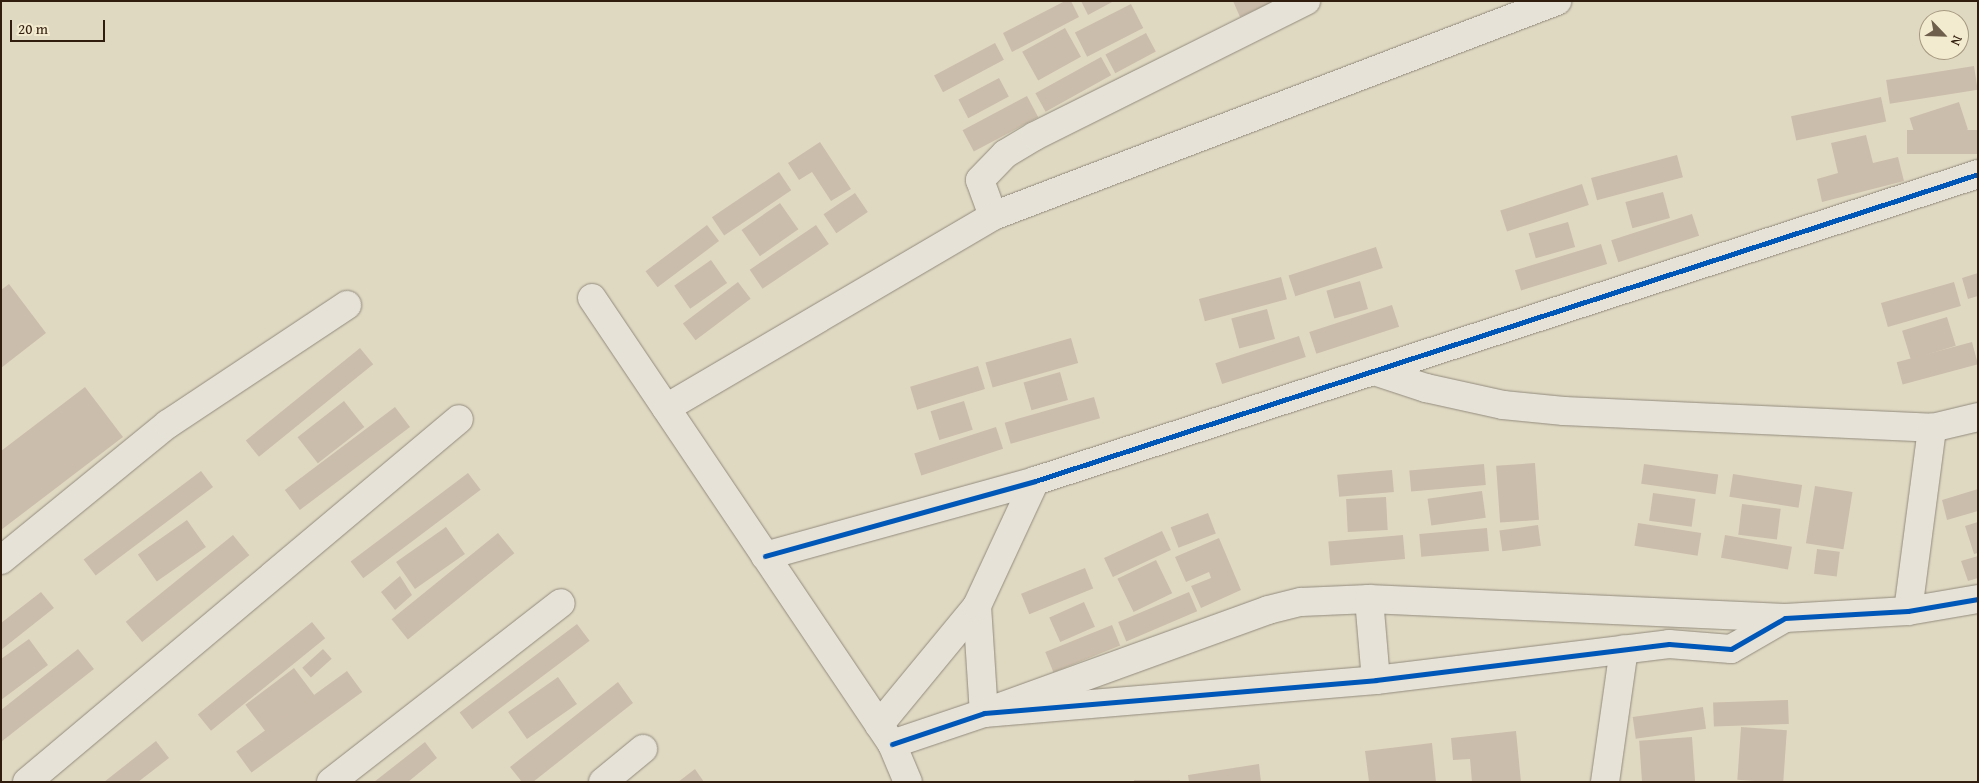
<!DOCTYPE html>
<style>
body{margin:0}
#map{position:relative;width:1979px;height:783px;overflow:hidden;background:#e0d9c2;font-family:"Gentium Book Plus",serif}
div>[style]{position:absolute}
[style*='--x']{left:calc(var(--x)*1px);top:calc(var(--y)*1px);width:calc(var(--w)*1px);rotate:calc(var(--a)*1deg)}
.building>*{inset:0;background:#cbbdab;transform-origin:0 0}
.roads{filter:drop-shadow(0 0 1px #928b7d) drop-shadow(0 0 1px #928b7d)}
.street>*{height:28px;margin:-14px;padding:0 14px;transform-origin:14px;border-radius:14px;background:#e6e2d7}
.cycleway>*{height:5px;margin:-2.5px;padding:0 2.5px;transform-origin:2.5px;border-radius:2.5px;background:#0057b8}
span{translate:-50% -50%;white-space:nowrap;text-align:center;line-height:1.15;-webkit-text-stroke:4px #f3ebcf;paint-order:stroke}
.frame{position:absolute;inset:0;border:2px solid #311d0d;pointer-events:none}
.north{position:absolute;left:1919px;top:10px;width:50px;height:50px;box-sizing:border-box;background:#f3ebcf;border:1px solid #a59981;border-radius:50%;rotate:114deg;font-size:14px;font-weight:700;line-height:20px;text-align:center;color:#311d0d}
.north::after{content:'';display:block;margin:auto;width:18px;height:22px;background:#6e5f4c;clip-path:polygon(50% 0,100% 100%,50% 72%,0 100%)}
.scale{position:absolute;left:10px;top:20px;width:95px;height:22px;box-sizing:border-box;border:2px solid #311d0d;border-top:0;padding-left:6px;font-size:15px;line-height:18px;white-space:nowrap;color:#311d0d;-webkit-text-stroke:4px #f3ebcf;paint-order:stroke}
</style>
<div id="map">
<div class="building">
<div style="clip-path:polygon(1065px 1px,1071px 1px,1079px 17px,1012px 52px,1003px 33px)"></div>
<div style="clip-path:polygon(1081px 1px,1114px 1px,1088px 15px)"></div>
<div style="clip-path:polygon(1233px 1px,1275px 1px,1240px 17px)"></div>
<div style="left:1131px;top:4px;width:27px;height:63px;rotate:63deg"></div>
<div style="left:1065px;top:28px;width:33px;height:49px;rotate:61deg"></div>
<div style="left:1146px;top:33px;width:21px;height:46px;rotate:62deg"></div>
<div style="left:995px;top:43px;width:19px;height:69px;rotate:62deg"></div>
<div style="left:1101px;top:57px;width:21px;height:75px;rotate:61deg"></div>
<div style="left:1974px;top:66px;width:24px;height:89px;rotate:81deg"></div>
<div style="left:999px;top:78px;width:21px;height:46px;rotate:62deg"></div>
<div style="left:1027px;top:96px;width:24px;height:73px;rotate:62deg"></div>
<div style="left:1881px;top:97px;width:25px;height:92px;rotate:78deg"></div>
<div style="left:1959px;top:102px;width:29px;height:52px;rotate:72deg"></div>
<div style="left:1978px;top:130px;width:24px;height:71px;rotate:90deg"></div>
<div style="clip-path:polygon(1866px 135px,1873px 163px,1898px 157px,1904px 181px,1822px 202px,1817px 179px,1838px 173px,1831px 143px)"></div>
<div style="clip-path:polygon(820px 142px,851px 189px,831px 201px,812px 172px,799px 180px,788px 163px)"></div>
<div style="left:1677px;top:155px;width:23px;height:89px;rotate:75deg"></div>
<div style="left:779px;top:172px;width:22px;height:81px;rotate:56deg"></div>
<div style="left:1582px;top:184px;width:22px;height:86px;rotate:72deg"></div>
<div style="left:1663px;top:192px;width:27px;height:39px;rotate:75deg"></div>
<div style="left:855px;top:193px;width:23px;height:38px;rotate:56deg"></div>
<div style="left:780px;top:203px;width:32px;height:47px;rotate:55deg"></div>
<div style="left:1692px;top:214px;width:23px;height:85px;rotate:72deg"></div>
<div style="left:1568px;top:222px;width:26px;height:41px;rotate:74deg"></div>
<div style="left:707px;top:225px;width:20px;height:77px;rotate:53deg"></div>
<div style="left:816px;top:225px;width:23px;height:80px;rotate:56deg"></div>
<div style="left:1601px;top:244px;width:21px;height:90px;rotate:73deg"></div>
<div style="left:1376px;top:247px;width:22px;height:92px;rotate:72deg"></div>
<div style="left:711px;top:260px;width:28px;height:45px;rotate:55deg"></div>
<div style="clip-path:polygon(1978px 273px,1978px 296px,1968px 299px,1962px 278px)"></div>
<div style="left:1281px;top:277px;width:23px;height:85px;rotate:75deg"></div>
<div style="left:1360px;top:281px;width:29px;height:35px;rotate:74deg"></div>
<div style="left:738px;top:282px;width:21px;height:69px;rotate:53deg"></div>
<div style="left:1954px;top:282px;width:25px;height:76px;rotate:74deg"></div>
<div style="clip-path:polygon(9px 284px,46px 333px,1px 368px,1px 290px)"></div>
<div style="left:1392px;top:305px;width:23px;height:87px;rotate:72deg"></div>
<div style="left:1267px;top:309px;width:31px;height:37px;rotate:75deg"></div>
<div style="left:1947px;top:317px;width:30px;height:47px;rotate:73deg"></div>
<div style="left:1299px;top:336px;width:22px;height:88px;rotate:72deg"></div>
<div style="left:1071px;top:338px;width:26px;height:89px;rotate:74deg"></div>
<div style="left:1972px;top:342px;width:23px;height:78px;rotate:75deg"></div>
<div style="left:360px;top:348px;width:21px;height:147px;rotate:51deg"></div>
<div style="left:978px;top:366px;width:24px;height:71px;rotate:73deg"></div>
<div style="left:1060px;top:372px;width:29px;height:38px;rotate:74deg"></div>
<div style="clip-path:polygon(85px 387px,123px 437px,1px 530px,1px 451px)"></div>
<div style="left:1094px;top:397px;width:22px;height:93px;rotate:74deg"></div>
<div style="left:344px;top:401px;width:33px;height:59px;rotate:52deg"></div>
<div style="left:964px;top:401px;width:30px;height:35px;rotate:73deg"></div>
<div style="left:395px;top:407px;width:25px;height:138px;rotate:53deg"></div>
<div style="left:996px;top:427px;width:23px;height:86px;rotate:72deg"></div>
<div style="left:1535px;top:463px;width:57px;height:39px;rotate:86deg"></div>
<div style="left:1484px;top:464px;width:21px;height:75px;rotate:85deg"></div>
<div style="left:1644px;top:464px;width:75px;height:20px;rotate:8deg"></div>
<div style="left:1392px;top:470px;width:22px;height:55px;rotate:85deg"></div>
<div style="left:201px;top:471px;width:20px;height:147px;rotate:53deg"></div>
<div style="left:468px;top:473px;width:21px;height:147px;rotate:53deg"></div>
<div style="left:1733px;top:474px;width:70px;height:23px;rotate:9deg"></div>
<div style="left:1815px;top:486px;width:38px;height:58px;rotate:9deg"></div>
<div style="clip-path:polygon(1978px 489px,1978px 511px,1947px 520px,1942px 500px)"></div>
<div style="left:1482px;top:491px;width:27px;height:55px;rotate:82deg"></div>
<div style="left:1653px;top:493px;width:43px;height:28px;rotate:8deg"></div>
<div style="left:1386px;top:497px;width:33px;height:40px;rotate:87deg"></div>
<div style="left:1742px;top:504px;width:39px;height:31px;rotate:7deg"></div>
<div style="left:1208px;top:513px;width:22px;height:40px;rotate:69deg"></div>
<div style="left:187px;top:520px;width:33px;height:60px;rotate:55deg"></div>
<div style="clip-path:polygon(1978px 522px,1978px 553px,1974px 554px,1965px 526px)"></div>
<div style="left:1638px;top:523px;width:64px;height:23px;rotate:9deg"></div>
<div style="left:1538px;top:525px;width:21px;height:39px;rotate:82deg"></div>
<div style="left:446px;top:527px;width:33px;height:61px;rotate:55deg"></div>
<div style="left:1487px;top:528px;width:23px;height:68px;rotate:85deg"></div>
<div style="left:1162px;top:531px;width:21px;height:64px;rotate:65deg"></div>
<div style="left:498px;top:533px;width:26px;height:137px;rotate:51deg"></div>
<div style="left:233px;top:535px;width:26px;height:138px;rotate:51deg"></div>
<div style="left:1403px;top:535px;width:24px;height:75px;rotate:85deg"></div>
<div style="left:1725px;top:535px;width:68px;height:23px;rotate:10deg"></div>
<div style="clip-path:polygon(1219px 538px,1241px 590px,1201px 608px,1191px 586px,1211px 578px,1209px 572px,1186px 582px,1175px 557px)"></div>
<div style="left:1817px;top:549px;width:23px;height:25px;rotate:7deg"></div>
<div style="clip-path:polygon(1978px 556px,1978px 578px,1968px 581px,1961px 561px)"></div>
<div style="left:1156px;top:560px;width:37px;height:43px;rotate:64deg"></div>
<div style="left:1085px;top:568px;width:22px;height:69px;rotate:68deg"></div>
<div style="clip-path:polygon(400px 576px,412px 595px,395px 610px,381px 592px)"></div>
<div style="clip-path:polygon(41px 592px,54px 608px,1px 650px,1px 623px)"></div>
<div style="left:1189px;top:592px;width:21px;height:77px;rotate:67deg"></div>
<div style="left:1084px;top:602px;width:27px;height:38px;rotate:66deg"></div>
<div style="left:312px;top:622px;width:21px;height:147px;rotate:51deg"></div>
<div style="left:577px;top:624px;width:21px;height:147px;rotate:53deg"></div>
<div style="left:1112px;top:625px;width:22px;height:72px;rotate:68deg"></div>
<div style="clip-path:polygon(29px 639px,48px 665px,1px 700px,1px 659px)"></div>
<div style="clip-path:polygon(78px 649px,94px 669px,1px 742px,1px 710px)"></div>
<div style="left:323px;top:649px;width:13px;height:28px;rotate:48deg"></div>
<div style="left:294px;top:668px;width:34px;height:61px;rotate:53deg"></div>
<div style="left:347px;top:671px;width:26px;height:137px;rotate:54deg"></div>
<div style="left:558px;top:677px;width:33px;height:61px;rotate:55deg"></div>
<div style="clip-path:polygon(618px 682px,633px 703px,533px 782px,522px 782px,510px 767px)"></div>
<div style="left:1788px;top:700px;width:24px;height:75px;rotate:88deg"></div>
<div style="left:1703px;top:707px;width:22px;height:71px;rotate:82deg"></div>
<div style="left:1741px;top:727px;width:46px;height:53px;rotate:4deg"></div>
<div style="clip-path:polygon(1516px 731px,1521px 782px,1472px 782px,1470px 759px,1453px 760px,1451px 738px)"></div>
<div style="left:1692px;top:737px;width:45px;height:53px;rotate:86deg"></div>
<div style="clip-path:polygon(156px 741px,169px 758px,138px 782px,104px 782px)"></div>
<div style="clip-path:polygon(425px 742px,437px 758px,408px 782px,374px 782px)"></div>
<div style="clip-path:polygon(1432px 743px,1436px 782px,1369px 782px,1365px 751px)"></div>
<div style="clip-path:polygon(1259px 764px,1261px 782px,1189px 782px,1188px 775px)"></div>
<div style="clip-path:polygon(695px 769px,704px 782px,678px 782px)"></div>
<div style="left:1134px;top:780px;width:36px;height:2px"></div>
</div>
<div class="roads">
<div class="street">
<div style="--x:993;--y:216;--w:38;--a:-110"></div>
<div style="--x:980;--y:180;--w:36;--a:-46"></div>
<div style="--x:1005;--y:154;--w:35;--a:-31"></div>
<div style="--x:1035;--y:136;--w:303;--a:-26.5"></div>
<div style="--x:592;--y:298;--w:538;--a:56.07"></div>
<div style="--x:892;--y:744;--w:41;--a:67.2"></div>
<div style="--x:1374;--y:371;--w:55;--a:18.1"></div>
<div style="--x:1426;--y:388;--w:79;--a:12.4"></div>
<div style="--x:1503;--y:405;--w:61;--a:5.6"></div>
<div style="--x:1564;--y:411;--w:368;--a:2.6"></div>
<div style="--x:1932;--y:428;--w:47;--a:-13.4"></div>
<div style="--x:666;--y:408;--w:379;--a:-30.4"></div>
<div style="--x:993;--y:216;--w:604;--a:-20.87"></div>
<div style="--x:765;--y:556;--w:280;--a:-15.5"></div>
<div style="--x:1035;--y:481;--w:992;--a:-18.03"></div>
<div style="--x:1;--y:560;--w:215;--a:-39.2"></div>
<div style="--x:168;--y:424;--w:215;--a:-33.6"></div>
<div style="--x:1369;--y:599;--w:81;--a:85.1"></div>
<div style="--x:977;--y:606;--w:107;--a:86.3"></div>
<div style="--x:984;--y:713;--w:302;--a:-19.9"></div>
<div style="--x:1268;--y:610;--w:34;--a:-14"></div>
<div style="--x:1301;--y:602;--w:68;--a:-2.5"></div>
<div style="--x:1369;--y:599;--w:416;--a:2.6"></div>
<div style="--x:1908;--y:611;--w:185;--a:-82.5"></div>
<div style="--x:879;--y:725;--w:154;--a:-50.5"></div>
<div style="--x:977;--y:606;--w:138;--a:-65.1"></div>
<div style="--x:892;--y:744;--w:97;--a:-18.6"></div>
<div style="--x:984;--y:713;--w:393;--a:-4.8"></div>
<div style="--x:1376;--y:680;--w:295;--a:-7"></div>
<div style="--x:1669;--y:644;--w:62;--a:4.6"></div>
<div style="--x:1731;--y:649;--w:62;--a:-29.9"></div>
<div style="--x:1785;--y:618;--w:123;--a:-3.3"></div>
<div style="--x:1908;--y:611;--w:71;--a:-9.7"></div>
<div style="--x:27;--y:782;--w:564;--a:-40.04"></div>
<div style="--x:331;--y:782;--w:291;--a:-37.9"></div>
<div style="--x:603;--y:782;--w:52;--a:-39.5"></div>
<div style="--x:1605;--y:782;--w:134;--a:-81.9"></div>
</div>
</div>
<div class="cycleway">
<div style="--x:765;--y:556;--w:280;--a:-15.5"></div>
<div style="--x:1035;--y:481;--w:992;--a:-18.03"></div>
<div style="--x:892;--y:744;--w:97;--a:-18.6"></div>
<div style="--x:984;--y:713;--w:393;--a:-4.8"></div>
<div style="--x:1376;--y:680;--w:295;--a:-7"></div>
<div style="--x:1669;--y:644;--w:62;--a:4.6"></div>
<div style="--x:1731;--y:649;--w:62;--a:-29.9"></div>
<div style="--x:1785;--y:618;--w:123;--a:-3.3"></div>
<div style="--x:1908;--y:611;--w:71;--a:-9.7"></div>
</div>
<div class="frame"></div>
<div class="north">N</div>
<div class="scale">20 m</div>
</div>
